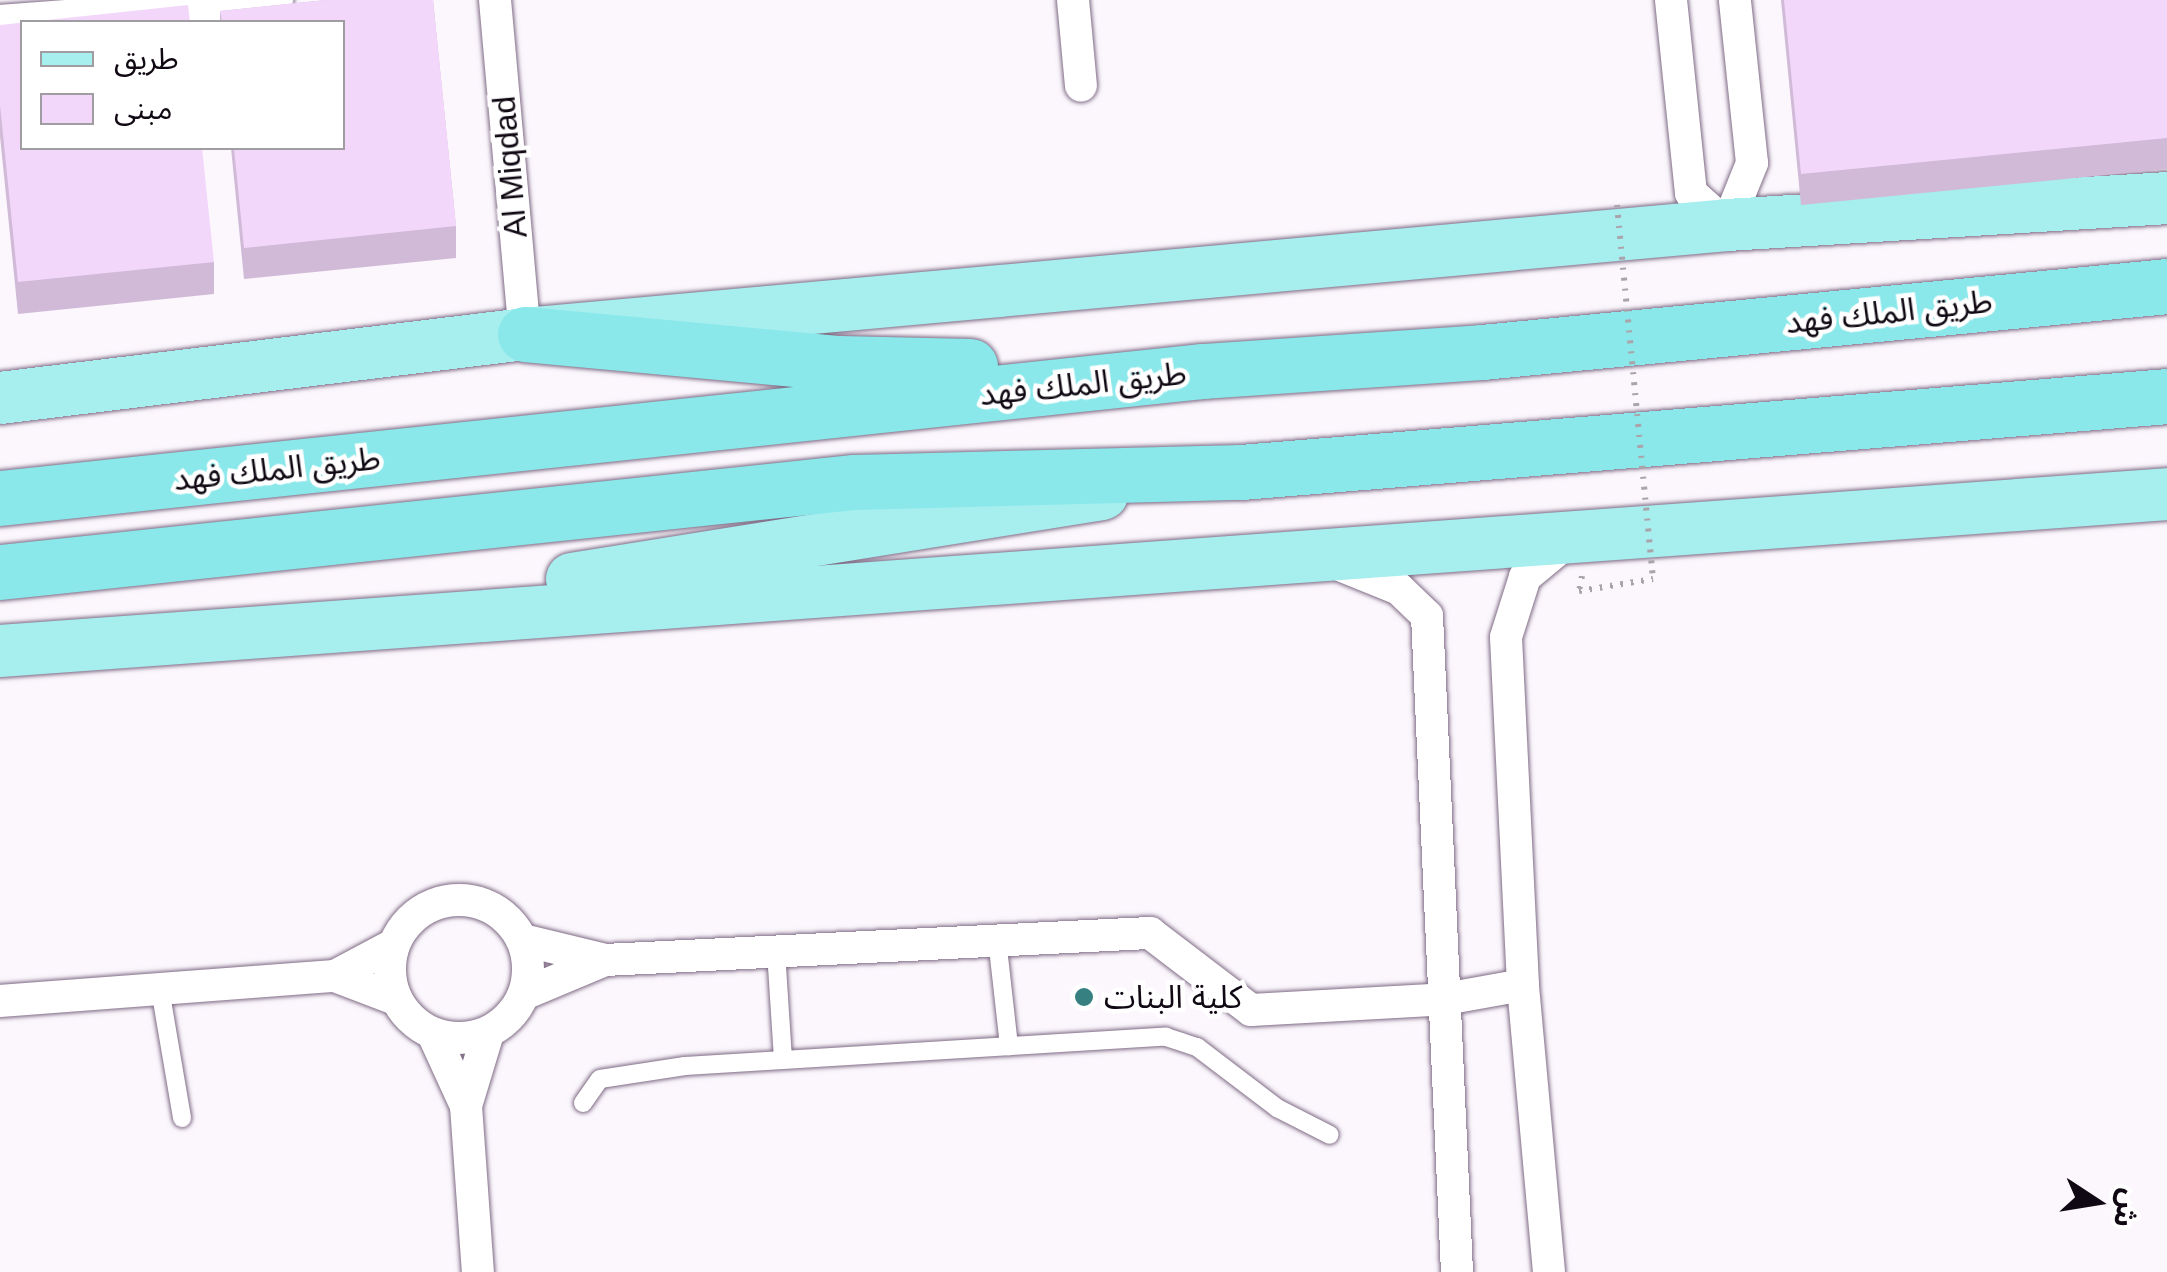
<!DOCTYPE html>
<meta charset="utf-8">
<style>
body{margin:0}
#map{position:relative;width:2167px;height:1272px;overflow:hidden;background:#fcf7fd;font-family:Helvetica,"Noto Sans Arabic",sans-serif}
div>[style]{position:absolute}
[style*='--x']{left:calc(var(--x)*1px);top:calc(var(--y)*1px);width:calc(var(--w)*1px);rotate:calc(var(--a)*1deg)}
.path>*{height:6px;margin-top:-3px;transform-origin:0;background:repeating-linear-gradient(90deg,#a9a3aa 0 2.5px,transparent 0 10.5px)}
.roads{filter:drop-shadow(0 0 2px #7f6b85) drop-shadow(0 0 2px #7f6b85)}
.service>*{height:18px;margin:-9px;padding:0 9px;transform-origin:9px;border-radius:9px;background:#fff}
.minor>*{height:32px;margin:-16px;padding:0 16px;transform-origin:16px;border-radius:16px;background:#fff}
.minor>.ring{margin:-16px;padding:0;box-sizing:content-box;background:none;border:32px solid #fff;border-radius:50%}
.primary>*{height:52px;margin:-26px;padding:0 26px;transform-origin:26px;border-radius:26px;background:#a7eeef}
.trunk>*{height:55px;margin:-27.5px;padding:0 27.5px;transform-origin:27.5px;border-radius:27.5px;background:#8ae8ea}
.path-bridge>*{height:6px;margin-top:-3px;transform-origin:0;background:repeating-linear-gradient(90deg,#a9a3aa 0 2.5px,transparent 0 10.5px)}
.wall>*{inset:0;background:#d1b9d8}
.building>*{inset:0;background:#f3d7fb}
.dots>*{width:28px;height:28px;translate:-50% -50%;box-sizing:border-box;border:5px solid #fff;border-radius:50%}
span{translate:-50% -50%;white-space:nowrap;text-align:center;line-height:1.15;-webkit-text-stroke:9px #fff;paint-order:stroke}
.street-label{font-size:32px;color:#100913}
.poi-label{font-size:32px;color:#100913}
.left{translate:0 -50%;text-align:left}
.legend{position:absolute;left:20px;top:20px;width:325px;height:130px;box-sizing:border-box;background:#fff;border:2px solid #9f9da1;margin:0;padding:12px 18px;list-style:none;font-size:30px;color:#100913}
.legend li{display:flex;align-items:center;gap:20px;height:50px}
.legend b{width:50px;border:2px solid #9f9da1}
.north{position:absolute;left:2047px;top:1152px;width:100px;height:100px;-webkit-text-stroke:8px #fff;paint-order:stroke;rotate:102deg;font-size:28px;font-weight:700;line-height:40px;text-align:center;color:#100913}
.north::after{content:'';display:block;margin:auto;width:35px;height:45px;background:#100913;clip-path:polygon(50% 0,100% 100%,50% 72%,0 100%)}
</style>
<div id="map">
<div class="path">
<div style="--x:1582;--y:576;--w:15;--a:101"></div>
<div style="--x:1579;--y:591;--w:75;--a:-9.2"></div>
</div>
<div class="roads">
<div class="service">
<div style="--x:997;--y:939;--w:108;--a:83.6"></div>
<div style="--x:776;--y:951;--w:107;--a:86.3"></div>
<div style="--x:160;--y:989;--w:131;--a:80.3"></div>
<div style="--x:583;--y:1103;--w:29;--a:-55"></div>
<div style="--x:600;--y:1079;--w:86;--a:-8.7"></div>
<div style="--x:685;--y:1066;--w:482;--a:-3.5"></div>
<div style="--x:1166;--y:1037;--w:33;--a:18"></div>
<div style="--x:1197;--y:1047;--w:101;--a:37.3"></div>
<div style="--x:1277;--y:1108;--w:59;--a:27"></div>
</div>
<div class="minor">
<div style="--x:495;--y:0;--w:335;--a:84.9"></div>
<div style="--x:1073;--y:0;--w:86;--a:84.7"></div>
<div style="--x:1671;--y:0;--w:194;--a:84.1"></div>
<div style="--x:1691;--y:193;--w:48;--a:41.6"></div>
<div style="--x:1727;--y:225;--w:67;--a:-68"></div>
<div style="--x:1752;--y:163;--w:164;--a:-96"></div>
<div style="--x:0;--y:21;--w:278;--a:-4.3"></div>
<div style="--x:1332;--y:562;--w:72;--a:21.9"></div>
<div style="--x:1399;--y:589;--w:39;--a:44"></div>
<div style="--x:1427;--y:616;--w:657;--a:87.38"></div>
<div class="ring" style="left:390px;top:900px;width:106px;height:106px"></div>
<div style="--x:523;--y:940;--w:84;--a:13.7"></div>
<div style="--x:605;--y:960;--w:88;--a:157.2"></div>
<div style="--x:393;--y:945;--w:66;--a:151.9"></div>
<div style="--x:335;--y:976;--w:64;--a:21"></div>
<div style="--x:605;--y:960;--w:546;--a:-2.84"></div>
<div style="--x:1150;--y:933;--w:127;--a:37.3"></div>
<div style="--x:1251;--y:1010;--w:194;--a:-3.2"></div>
<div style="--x:1445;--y:999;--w:79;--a:-10.2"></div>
<div style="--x:0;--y:1001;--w:336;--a:-4.3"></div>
<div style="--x:434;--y:1036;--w:77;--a:65.4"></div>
<div style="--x:466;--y:1106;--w:76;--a:-73.2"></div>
<div style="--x:466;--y:1106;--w:166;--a:85.9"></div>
<div style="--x:1549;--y:1272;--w:288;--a:-95.2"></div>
<div style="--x:1523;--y:985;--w:348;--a:-92.8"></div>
<div style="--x:1506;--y:637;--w:63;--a:-72.4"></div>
<div style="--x:1525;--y:577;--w:61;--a:-39.7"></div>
</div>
<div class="primary">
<div style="--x:0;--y:398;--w:529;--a:-6.95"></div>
<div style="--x:525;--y:334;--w:1207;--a:-5.18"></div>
<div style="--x:1727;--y:225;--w:441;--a:-3.5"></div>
<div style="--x:572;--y:579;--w:537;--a:-9.11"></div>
<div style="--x:0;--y:651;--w:2173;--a:-4.14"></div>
</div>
<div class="trunk">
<div style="--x:525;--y:334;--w:315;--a:5.3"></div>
<div style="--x:839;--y:363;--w:131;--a:1.3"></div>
<div style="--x:0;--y:498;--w:1210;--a:-6.03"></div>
<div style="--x:1203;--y:371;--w:280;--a:-3.9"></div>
<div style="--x:1482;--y:352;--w:688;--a:-5.5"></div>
<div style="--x:0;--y:572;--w:859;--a:-6.02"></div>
<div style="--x:854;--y:482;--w:387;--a:-1.5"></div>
<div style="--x:1241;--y:472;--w:929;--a:-4.69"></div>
</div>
</div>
<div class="path-bridge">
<div style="--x:1617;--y:205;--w:376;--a:84.5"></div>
</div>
<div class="wall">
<div style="clip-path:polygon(326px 0,433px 0,456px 226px,456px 258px,244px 279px,231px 148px,342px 148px,342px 22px,220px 22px,220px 11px)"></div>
<div style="clip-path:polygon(1781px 0,2167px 0,2167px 169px,1801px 205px)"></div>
<div style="clip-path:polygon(0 25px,214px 262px,214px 294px,18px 314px,0 136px)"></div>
</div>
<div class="building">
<div style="clip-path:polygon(326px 0,433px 0,456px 226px,244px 248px,234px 148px,342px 148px,342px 22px,222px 22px,220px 11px)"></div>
<div style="clip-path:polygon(1784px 0,2167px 0,2167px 138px,1801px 174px)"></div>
<div style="clip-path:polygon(188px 5px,190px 22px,22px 22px,22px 148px,202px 148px,214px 262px,18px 282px,0 105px,0 25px)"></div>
</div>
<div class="dots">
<div style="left:1084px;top:997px;background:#378081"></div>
</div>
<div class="street-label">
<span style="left:510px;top:167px;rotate:-95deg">Al Miqdad</span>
<span style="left:1889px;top:312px;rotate:-6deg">طريق الملك فهد</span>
<span style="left:1083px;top:384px;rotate:-6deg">طريق الملك فهد</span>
<span style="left:277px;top:469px;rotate:-6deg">طريق الملك فهد</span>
</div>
<div class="poi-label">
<span class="left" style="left:1104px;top:997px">كلية البنات</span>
</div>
<ul class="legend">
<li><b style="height:12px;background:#a7eeef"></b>طريق</li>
<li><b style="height:28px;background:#f3d7fb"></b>مبنى</li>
</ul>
<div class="north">ش</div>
</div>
